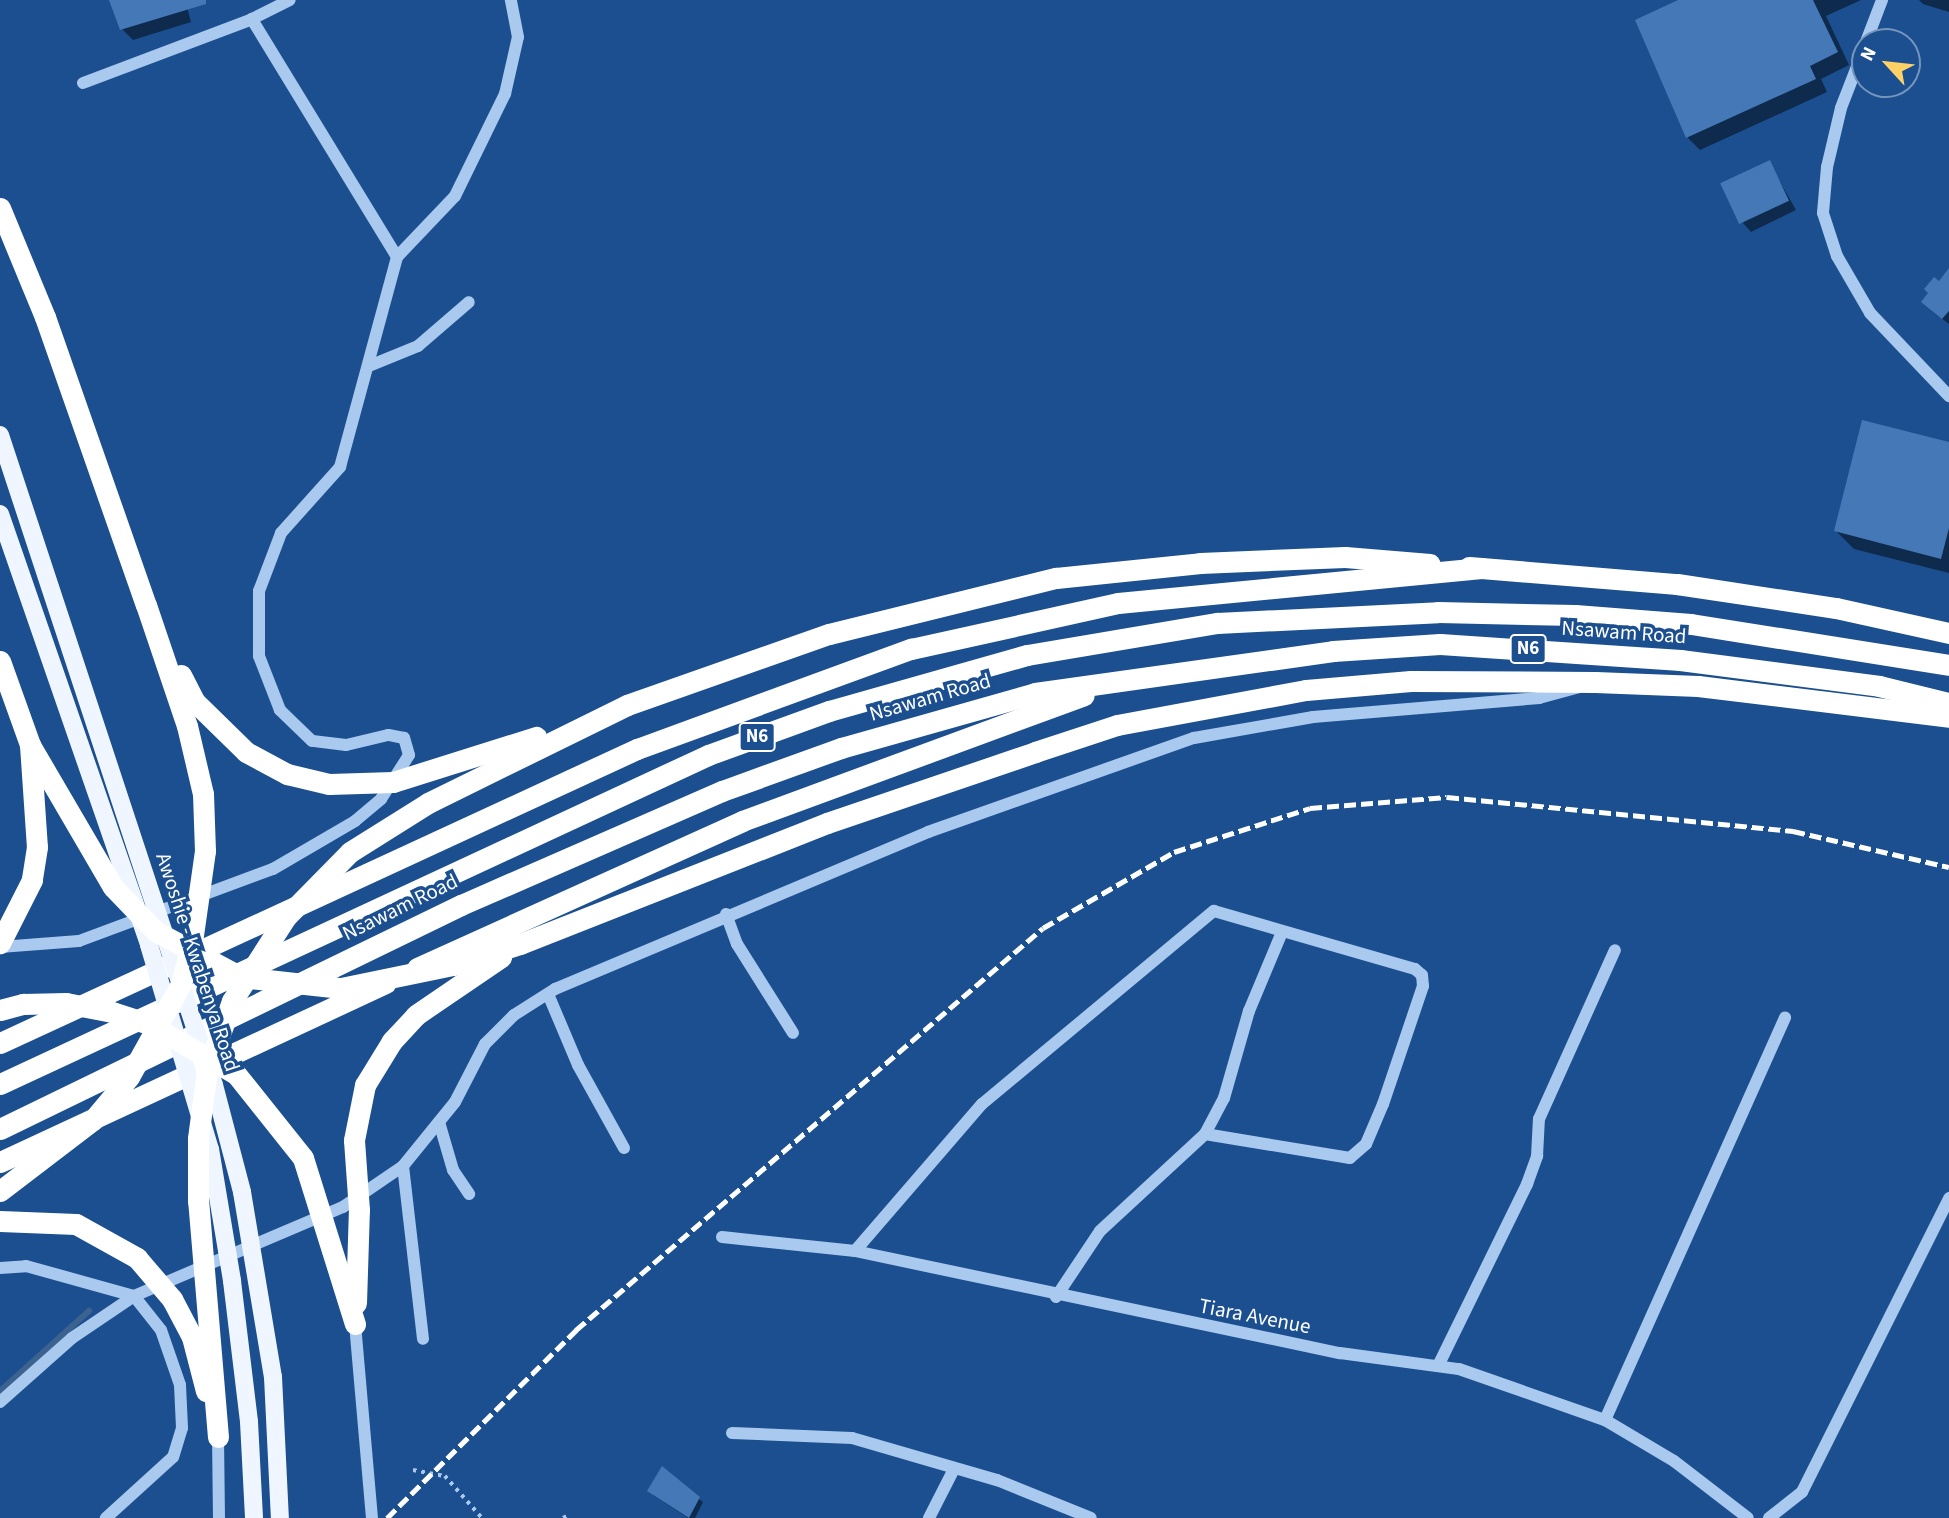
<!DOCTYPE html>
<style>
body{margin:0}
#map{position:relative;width:1949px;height:1518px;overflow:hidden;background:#1b4f8f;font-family:"Source Sans 3",sans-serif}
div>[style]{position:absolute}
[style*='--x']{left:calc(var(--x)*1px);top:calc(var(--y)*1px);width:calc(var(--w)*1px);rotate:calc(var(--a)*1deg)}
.shadow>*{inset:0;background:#0007}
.stream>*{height:6px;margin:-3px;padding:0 3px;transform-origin:3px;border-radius:3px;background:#3c6290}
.building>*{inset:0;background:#4478b7;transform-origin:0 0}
.path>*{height:3.5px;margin-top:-1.75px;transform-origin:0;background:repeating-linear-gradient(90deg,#a9c9ee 0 3.5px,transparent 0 8.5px)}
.minor>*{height:12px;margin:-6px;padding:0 6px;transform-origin:6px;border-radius:6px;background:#a9c9ee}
.highway>*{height:21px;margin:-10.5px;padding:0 10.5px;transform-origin:10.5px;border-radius:10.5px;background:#fff}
.rail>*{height:5px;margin-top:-2.5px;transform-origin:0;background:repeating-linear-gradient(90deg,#fff 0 12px,transparent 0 17px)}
.major-bridge>*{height:18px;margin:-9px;padding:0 9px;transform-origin:9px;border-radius:9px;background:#f0f6ff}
.highway-bridge>*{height:21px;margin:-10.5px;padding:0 10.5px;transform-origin:10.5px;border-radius:10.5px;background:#fff}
span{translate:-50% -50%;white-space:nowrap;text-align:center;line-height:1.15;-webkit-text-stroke:7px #1b4f8f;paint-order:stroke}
.shield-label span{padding:2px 5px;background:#1b4f8f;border:2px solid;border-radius:5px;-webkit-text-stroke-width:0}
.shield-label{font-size:19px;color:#fff;font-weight:700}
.street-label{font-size:21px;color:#fff}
.north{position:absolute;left:1851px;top:28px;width:70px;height:70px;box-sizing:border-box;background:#1b4f8f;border:2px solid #7695bc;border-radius:50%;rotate:297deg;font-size:19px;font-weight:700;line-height:28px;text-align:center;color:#fff}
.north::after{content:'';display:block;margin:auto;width:24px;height:32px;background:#ffd166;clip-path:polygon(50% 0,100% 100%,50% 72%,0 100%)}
</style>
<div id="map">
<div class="shadow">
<div style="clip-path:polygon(111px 0,185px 0,191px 22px,133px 40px,122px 29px)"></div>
<div style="clip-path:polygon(1681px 0,1861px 0,1826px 16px,1849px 65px,1821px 79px,1827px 92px,1700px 150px,1687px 137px,1637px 21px)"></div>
<div style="clip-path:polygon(1919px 0,1949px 0,1949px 12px,1923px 4px)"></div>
<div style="clip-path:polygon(1769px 162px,1796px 210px,1751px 232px,1743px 223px)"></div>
<div style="clip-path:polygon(1949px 274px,1949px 324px,1932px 311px,1930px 294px)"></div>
<div style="clip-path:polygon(1949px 444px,1949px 573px,1854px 549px,1836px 531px)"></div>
<div style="clip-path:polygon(653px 1495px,699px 1499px,703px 1502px,695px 1518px,688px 1518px)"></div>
</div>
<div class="stream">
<div style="--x:0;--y:1391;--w:120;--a:-42"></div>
</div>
<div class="building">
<div style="clip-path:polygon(109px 0,206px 0,206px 4px,120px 30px)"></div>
<div style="clip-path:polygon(1678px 0,1813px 0,1838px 52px,1810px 66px,1816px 79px,1686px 138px,1635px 20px)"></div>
<div style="left:1770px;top:160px;width:45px;height:55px;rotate:65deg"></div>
<div style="clip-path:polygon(1949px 268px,1949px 311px,1942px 319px,1921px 302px,1928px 293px,1924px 289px,1934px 277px,1939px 281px)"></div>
<div style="clip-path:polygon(1862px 420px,1949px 442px,1949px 528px,1941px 559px,1834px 531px)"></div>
<div style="clip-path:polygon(662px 1466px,700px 1497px,689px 1518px,647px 1491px)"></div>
</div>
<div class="path">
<div style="--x:413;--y:1470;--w:33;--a:11"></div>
<div style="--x:445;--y:1476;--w:56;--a:48.6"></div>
<div style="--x:563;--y:1518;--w:8;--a:-30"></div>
</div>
<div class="minor">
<div style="--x:1866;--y:42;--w:45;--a:-69.1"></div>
<div style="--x:1865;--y:46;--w:66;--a:111.2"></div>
<div style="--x:1841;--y:108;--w:61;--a:103.3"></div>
<div style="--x:1827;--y:167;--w:46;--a:95"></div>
<div style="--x:1823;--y:213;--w:45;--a:72"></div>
<div style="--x:1837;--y:256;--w:66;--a:59.9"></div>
<div style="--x:1870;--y:313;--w:115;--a:46.4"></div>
<div style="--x:83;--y:83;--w:181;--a:-20.7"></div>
<div style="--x:252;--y:19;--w:42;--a:-26.6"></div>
<div style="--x:397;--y:257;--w:84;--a:-46.4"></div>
<div style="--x:455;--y:196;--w:114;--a:-63.9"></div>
<div style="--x:505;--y:94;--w:58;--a:-77.2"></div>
<div style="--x:518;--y:37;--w:38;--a:-101"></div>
<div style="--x:369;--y:366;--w:53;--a:-22.2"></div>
<div style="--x:418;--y:346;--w:67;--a:-40.8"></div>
<div style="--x:726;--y:914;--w:32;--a:70"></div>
<div style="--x:737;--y:944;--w:105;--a:57.8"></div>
<div style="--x:0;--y:947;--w:79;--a:-4.3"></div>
<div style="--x:79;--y:941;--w:207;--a:-20.4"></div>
<div style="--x:273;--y:869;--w:95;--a:-30.3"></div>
<div style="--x:355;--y:821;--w:34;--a:-40"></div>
<div style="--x:381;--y:799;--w:52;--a:-57.5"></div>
<div style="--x:409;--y:755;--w:18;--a:-106"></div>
<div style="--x:404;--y:738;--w:16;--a:-169"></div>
<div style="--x:388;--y:735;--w:43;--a:166.6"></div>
<div style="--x:346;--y:745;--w:34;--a:-173"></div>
<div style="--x:312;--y:741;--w:45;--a:-135.9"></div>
<div style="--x:280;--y:710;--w:58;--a:-111.3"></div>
<div style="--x:259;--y:656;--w:65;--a:-90"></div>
<div style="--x:259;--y:591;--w:62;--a:-69.2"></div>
<div style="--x:281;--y:533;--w:89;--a:-48.2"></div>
<div style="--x:340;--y:467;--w:218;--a:-74.8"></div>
<div style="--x:397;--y:257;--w:279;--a:-121.4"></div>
<div style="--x:548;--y:994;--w:77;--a:67.1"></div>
<div style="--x:578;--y:1065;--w:95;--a:61"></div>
<div style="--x:439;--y:1122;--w:50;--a:73.7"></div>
<div style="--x:453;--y:1170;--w:29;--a:56"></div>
<div style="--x:403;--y:1166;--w:174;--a:83.4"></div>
<div style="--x:722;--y:1237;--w:134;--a:6"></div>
<div style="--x:855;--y:1251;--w:496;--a:11.9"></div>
<div style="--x:1340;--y:1353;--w:120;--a:7.7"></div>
<div style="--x:1459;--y:1369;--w:155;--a:19.3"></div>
<div style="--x:1605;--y:1420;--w:80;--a:30.7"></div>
<div style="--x:1674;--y:1461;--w:93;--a:37.6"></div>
<div style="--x:855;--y:1251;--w:194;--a:-49.2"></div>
<div style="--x:982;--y:1104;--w:302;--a:-39.8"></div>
<div style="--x:1214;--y:911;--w:209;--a:16.1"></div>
<div style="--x:1415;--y:969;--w:9;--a:41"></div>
<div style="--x:1422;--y:975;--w:11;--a:85"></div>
<div style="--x:1423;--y:986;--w:125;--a:108.7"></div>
<div style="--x:1383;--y:1104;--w:43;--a:113"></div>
<div style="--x:1366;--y:1144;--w:21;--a:139"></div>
<div style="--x:1350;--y:1158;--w:147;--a:-170.6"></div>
<div style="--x:0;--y:1268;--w:26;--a:-4"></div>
<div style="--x:26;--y:1266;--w:112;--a:15.5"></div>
<div style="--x:134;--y:1296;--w:43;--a:51.5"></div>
<div style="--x:161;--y:1330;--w:58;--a:70.9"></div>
<div style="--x:180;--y:1385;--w:43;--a:87.3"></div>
<div style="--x:182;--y:1428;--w:30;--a:107"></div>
<div style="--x:173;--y:1457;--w:91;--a:137.7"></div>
<div style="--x:1056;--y:1297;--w:79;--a:-56.3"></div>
<div style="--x:1100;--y:1231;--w:143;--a:-42.7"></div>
<div style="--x:1205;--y:1134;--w:41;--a:-62.2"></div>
<div style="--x:1224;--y:1098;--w:91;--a:-74"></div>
<div style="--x:1249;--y:1011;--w:86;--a:-67.3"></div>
<div style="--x:355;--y:1324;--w:195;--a:85"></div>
<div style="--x:1438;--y:1366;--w:203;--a:-63.9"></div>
<div style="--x:1527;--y:1184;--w:30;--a:-70"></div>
<div style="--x:1537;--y:1156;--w:37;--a:-87"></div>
<div style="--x:1539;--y:1119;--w:185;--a:-65.8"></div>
<div style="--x:0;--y:1402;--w:96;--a:-41.6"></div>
<div style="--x:72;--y:1338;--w:75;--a:-34.1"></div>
<div style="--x:134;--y:1296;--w:227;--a:-23.1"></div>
<div style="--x:343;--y:1207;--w:73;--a:-34.3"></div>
<div style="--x:403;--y:1166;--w:82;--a:-50.9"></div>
<div style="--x:455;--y:1102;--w:65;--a:-62.7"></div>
<div style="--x:485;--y:1044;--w:41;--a:-45"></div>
<div style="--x:514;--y:1015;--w:49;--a:-32.4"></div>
<div style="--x:555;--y:989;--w:405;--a:-22.8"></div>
<div style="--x:928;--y:832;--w:282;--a:-19.5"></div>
<div style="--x:1194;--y:738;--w:121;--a:-10"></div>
<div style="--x:1313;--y:717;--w:227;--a:-4.8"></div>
<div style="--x:1539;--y:698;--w:41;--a:-15.4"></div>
<div style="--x:1605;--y:1420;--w:441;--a:-65.9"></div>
<div style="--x:732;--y:1433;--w:120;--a:2.4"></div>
<div style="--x:852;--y:1438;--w:151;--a:16.2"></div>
<div style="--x:997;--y:1480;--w:101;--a:22"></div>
<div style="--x:218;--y:1437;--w:81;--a:89.3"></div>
<div style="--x:929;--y:1518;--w:55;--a:-63"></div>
<div style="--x:1769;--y:1518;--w:42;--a:-38.2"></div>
<div style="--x:1802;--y:1492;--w:329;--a:-63.4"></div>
</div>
<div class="highway">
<div style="--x:0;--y:208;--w:118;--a:67.6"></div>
<div style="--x:45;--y:317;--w:305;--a:70.7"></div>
<div style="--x:1469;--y:567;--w:209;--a:4.7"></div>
<div style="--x:1677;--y:584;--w:161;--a:8.6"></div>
<div style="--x:1836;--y:608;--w:116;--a:12.5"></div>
<div style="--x:0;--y:661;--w:89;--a:70.3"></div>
<div style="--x:30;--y:745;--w:102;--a:86.1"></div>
<div style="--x:37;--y:847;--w:33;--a:99"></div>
<div style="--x:32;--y:880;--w:71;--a:116.9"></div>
<div style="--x:627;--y:705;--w:214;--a:-19.4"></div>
<div style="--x:829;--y:634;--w:234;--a:-13.9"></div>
<div style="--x:1056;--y:578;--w:145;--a:-5.9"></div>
<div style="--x:1200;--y:563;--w:145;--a:-2.4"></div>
<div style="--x:1345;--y:557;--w:85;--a:4.7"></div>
<div style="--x:520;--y:944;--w:330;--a:-21.5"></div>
<div style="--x:827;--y:823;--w:220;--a:-18.8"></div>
<div style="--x:1035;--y:752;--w:86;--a:-18.2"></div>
<div style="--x:1117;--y:725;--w:192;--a:-10.5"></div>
<div style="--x:1306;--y:690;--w:105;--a:-4.9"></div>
<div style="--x:1411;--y:681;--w:184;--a:0.3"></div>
<div style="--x:1595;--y:682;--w:103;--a:2.2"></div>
<div style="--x:1698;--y:686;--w:253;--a:7"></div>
<div style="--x:417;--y:968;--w:357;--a:-24.3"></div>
<div style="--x:742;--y:821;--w:364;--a:-20.2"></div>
<div style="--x:0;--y:1043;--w:702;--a:-24.78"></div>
<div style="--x:637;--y:749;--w:292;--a:-20.1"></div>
<div style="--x:911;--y:649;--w:212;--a:-12.5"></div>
<div style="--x:1118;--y:603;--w:365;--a:-5.5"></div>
<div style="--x:0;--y:1084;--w:781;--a:-24.92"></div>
<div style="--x:708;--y:755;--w:129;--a:-20"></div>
<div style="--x:829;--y:711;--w:206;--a:-15.8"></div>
<div style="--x:1027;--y:655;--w:193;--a:-9.6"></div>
<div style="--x:1217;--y:623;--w:221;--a:-2.8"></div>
<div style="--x:1438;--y:612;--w:137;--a:1.3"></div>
<div style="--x:1575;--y:615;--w:116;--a:4.4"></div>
<div style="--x:1691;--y:624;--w:261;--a:9"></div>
<div style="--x:0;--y:1129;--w:513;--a:-25.92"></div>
<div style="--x:461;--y:905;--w:285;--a:-23.6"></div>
<div style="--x:722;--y:791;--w:127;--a:-19.9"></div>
<div style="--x:841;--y:748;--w:202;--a:-15.8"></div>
<div style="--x:1035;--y:693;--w:301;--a:-8"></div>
<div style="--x:1333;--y:651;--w:107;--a:-3.7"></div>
<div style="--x:1440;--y:644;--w:241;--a:3.8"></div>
<div style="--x:1680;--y:660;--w:201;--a:7.4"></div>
<div style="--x:1879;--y:686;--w:72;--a:13.7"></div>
<div style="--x:0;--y:1162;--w:425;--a:-24.9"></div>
</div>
<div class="rail">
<div style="--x:387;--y:1518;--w:267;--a:-44.8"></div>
<div style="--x:576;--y:1330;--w:616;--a:-40.72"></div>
<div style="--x:1043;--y:928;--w:151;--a:-30.1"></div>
<div style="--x:1174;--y:852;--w:143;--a:-17.9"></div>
<div style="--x:1310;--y:808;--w:137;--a:-4.6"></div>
<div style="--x:1447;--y:797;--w:348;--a:5.6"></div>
<div style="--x:1793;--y:831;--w:160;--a:13"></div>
</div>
<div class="major-bridge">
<div style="--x:0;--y:435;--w:684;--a:71.78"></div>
<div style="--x:214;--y:1085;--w:111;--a:75.3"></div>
<div style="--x:242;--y:1192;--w:188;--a:80.5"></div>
<div style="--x:273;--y:1377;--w:141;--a:87.2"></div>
<div style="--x:0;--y:514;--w:456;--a:70.9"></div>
<div style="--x:149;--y:945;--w:213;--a:73.4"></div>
<div style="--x:210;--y:1149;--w:134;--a:80.5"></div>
<div style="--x:232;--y:1281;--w:142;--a:83.1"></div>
<div style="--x:249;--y:1422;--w:96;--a:87"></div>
</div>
<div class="highway-bridge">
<div style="--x:181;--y:675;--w:29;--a:63"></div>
<div style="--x:194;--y:701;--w:73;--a:44.4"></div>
<div style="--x:246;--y:752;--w:47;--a:28.2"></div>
<div style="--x:287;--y:774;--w:43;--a:13.4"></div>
<div style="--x:329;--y:784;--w:64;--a:-1.8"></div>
<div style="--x:393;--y:782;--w:150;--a:-17.5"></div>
<div style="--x:30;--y:745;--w:164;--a:59.7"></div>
<div style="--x:113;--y:887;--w:61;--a:46.3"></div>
<div style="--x:155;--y:931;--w:98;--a:28.1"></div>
<div style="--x:241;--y:977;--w:101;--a:6.3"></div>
<div style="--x:341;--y:988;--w:114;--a:-11.6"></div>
<div style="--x:453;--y:965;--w:70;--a:-17.4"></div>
<div style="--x:0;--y:1010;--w:24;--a:-15"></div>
<div style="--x:23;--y:1004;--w:43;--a:-1.3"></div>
<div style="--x:66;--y:1003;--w:47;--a:11.1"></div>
<div style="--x:112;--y:1012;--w:39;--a:18"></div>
<div style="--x:149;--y:1024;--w:100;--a:29.9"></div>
<div style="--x:236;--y:1074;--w:107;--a:51.4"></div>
<div style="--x:303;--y:1158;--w:174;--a:72.6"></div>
<div style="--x:0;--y:1191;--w:117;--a:-37.4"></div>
<div style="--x:93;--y:1120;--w:56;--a:-50.1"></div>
<div style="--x:129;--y:1077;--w:107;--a:-60.8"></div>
<div style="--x:181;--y:984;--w:43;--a:-75.3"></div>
<div style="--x:192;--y:942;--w:92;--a:-81.9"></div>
<div style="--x:205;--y:851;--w:57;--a:-92"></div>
<div style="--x:203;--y:794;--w:70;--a:-103.2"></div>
<div style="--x:187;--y:726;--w:128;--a:-108.7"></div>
<div style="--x:0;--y:1221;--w:76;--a:2.3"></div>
<div style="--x:76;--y:1224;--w:70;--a:29.1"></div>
<div style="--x:137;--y:1258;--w:54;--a:49.5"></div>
<div style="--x:172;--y:1299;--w:43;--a:62.2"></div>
<div style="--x:192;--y:1337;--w:56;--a:75.5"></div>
<div style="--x:356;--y:1303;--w:93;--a:-88.2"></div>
<div style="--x:359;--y:1210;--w:70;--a:-94.1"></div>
<div style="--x:354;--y:1140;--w:56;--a:-78.7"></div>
<div style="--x:365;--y:1085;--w:52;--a:-58.5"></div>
<div style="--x:392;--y:1041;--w:35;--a:-47"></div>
<div style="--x:416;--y:1015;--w:103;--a:-34.3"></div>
<div style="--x:218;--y:1437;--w:237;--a:-94.8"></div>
<div style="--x:198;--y:1201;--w:63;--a:-90"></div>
<div style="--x:198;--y:1138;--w:69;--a:-82.5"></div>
<div style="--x:207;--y:1070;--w:73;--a:-70.1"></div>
<div style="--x:232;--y:1001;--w:100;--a:-57.3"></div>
<div style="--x:286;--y:917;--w:91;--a:-45.4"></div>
<div style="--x:350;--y:852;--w:92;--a:-32.1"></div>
<div style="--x:428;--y:803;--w:222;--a:-26.2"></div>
</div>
<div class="shield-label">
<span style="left:1528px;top:649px">N6</span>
<span style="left:757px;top:737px">N6</span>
</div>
<div class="street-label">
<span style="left:1624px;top:632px;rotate:4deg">Nsawam Road</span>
<span style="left:930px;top:697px;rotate:-16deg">Nsawam Road</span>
<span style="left:400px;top:907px;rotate:-26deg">Nsawam Road</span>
<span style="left:198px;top:962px;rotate:72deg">Awoshie - Kwabenya Road</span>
<span style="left:1255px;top:1316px;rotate:11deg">Tiara Avenue</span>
</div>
<div class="north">N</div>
</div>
